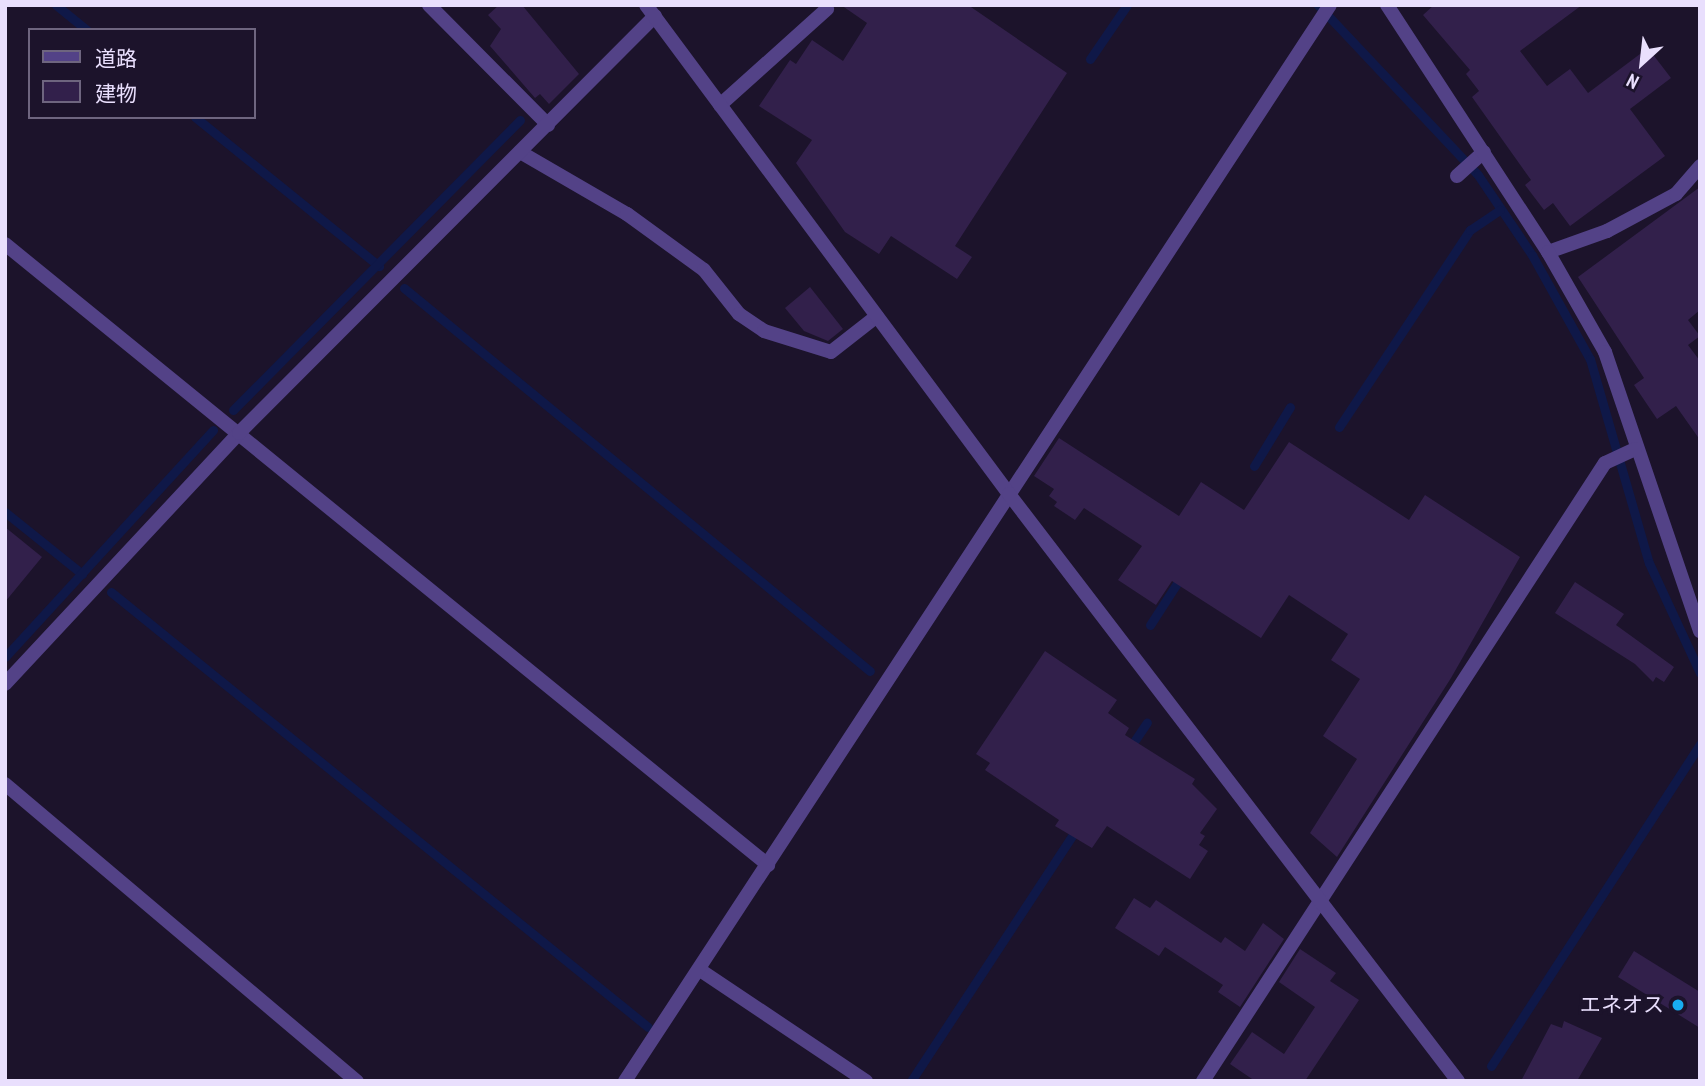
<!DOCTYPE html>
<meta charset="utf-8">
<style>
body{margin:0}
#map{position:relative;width:1705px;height:1086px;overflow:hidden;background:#1c132b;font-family:"PT Sans Narrow","Noto Sans JP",sans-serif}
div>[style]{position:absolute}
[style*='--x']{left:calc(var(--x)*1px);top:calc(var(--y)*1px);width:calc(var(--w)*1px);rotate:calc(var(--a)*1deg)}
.stream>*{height:9px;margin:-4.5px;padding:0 4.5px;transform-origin:4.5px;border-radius:4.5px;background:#0f1848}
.building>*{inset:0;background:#32204b}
.service>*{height:14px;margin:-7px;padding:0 7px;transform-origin:7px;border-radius:7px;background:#534287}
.minor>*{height:14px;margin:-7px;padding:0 7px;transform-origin:7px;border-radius:7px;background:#534287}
.tertiary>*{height:14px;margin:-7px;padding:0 7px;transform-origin:7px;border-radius:7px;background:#534287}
.dots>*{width:19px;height:19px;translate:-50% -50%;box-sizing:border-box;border:4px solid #1c132b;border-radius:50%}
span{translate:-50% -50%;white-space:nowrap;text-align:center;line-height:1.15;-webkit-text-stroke:6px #1c132b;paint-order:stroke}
.poi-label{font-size:21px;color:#e9dffd}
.right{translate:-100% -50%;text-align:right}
.frame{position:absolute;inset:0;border:7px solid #e9dffd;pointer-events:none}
.legend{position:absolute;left:28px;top:28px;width:228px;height:91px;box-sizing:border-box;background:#1c132b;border:2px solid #6e657f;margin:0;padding:9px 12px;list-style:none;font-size:21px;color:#e9dffd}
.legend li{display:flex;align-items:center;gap:14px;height:35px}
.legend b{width:35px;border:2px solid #6e657f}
.north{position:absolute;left:1607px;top:28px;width:70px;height:70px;-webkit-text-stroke:5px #1c132b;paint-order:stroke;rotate:207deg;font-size:19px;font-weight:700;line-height:28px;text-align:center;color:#e9dffd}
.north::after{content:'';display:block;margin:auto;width:24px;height:32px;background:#e9dffd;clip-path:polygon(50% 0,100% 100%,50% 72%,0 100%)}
</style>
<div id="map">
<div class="stream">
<div style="--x:56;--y:5;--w:40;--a:39"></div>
<div style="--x:1318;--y:5;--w:233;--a:46.7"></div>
<div style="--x:1478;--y:175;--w:97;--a:56"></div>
<div style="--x:1532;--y:255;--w:119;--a:60.9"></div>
<div style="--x:1590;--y:359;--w:212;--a:73.9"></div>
<div style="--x:1649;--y:563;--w:121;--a:65.1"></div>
<div style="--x:1090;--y:59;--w:65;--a:-55.6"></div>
<div style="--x:195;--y:117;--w:237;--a:39"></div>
<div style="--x:404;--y:288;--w:603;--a:39.42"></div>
<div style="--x:233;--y:410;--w:408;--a:-45.3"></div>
<div style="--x:1339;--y:427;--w:237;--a:-56.4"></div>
<div style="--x:1470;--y:230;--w:36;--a:-34"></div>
<div style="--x:1254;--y:466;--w:69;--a:-58.6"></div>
<div style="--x:5;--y:512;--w:99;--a:38.8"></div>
<div style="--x:111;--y:592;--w:691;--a:39.01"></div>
<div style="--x:1150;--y:625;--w:57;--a:-57.1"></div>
<div style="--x:5;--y:657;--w:308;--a:-47.5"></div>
<div style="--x:1129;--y:749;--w:32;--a:-56"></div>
<div style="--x:1491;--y:1066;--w:384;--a:-57"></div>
<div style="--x:911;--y:1081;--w:303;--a:-56.7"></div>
</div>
<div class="building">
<div style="clip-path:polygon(499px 5px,522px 5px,579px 74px,549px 104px,540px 94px,535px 98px,490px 46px,501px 29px,488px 15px)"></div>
<div style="clip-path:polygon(841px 5px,968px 5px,1067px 73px,955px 246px,972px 257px,957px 279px,891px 236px,879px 254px,845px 232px,796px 163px,812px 140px,759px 106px,790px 60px,796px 64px,812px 40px,843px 61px,867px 23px)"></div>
<div style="clip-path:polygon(1434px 5px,1582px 5px,1520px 51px,1547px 86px,1570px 69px,1588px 93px,1648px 48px,1671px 78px,1630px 109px,1665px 156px,1570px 226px,1553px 203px,1544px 210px,1525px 185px,1531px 180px,1472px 97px,1479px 91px,1466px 74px,1470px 70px,1423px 15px)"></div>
<div style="clip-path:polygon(1700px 187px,1700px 310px,1688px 320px,1700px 336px,1688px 345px,1700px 361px,1700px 440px,1676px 406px,1657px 419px,1634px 385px,1644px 378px,1578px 277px)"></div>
<div style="clip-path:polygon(810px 287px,843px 329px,828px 341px,804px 331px,785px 308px)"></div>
<div style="clip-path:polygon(1059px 438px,1179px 516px,1201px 482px,1244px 510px,1289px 442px,1409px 520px,1425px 495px,1520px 557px,1451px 678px,1337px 857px,1310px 833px,1357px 759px,1323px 736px,1360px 679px,1331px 660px,1348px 634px,1289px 595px,1261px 638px,1172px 581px,1156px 605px,1118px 580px,1142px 546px,1084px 508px,1075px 520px,1054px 506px,1057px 502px,1049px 496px,1054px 489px,1034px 476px)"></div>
<div style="clip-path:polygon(5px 527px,42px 557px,5px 602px)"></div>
<div style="clip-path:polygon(1575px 582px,1624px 614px,1616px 625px,1674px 667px,1664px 682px,1656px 677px,1653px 682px,1635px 664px,1555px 613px)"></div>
<div style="clip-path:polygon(1045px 651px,1117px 700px,1108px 713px,1129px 728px,1125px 735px,1195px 779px,1192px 784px,1217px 809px,1200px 833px,1205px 836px,1199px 845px,1208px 851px,1190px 879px,1107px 826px,1092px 848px,1055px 826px,1059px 820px,985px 770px,990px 763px,976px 754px)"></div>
<div style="clip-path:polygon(1134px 898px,1150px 908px,1156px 900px,1221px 943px,1225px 937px,1245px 951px,1263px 923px,1284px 939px,1240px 1007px,1218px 992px,1223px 985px,1165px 947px,1159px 956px,1115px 928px)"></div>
<div style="clip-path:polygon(1300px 949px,1336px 973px,1330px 981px,1359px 1000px,1305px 1081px,1255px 1081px,1230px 1064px,1252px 1032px,1284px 1054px,1315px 1007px,1279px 982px)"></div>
<div style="clip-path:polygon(1634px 951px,1700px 992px,1700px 1028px,1618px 977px)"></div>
<div style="clip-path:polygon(1564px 1021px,1602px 1038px,1577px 1081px,1521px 1081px,1551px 1024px,1562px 1028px)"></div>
</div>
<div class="service">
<div style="--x:720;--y:105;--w:144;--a:-41.9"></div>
<div style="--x:1457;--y:176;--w:36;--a:-42"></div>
<div style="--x:1548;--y:252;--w:63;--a:-19.6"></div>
<div style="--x:1607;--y:231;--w:78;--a:-28.2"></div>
<div style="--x:1676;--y:194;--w:37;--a:-49"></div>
</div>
<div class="minor">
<div style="--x:429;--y:5;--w:169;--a:45.2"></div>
<div style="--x:1387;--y:5;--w:295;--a:56.9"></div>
<div style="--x:1548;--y:252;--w:115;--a:60.3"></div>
<div style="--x:1605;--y:352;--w:295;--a:71.2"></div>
<div style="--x:520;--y:152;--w:124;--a:30.1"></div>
<div style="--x:627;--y:214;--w:95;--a:36"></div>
<div style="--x:704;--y:270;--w:56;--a:51.5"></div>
<div style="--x:739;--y:314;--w:30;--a:34"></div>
<div style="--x:764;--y:331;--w:70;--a:17.4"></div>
<div style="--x:831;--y:352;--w:58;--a:-38"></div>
<div style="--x:5;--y:244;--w:984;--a:39.14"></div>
<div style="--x:5;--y:684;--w:343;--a:-47"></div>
<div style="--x:239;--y:433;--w:589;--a:-45.07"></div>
<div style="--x:5;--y:784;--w:461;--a:40.2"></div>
<div style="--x:700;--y:970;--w:200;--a:33.8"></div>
<div style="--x:625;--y:1081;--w:1286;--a:-56.77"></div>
<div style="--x:1203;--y:1081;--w:737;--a:-56.96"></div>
<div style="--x:1605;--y:463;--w:33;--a:-25"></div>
</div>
<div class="tertiary">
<div style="--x:646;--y:5;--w:609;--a:53.41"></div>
<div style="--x:1009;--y:494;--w:739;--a:52.59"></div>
</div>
<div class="dots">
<div style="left:1678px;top:1005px;background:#18adf0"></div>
</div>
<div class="poi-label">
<span class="right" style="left:1664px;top:1005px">エネオス</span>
</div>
<div class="frame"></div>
<ul class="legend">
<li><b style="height:9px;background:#534287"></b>道路</li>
<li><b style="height:19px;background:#32204b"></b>建物</li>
</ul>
<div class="north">N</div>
</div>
